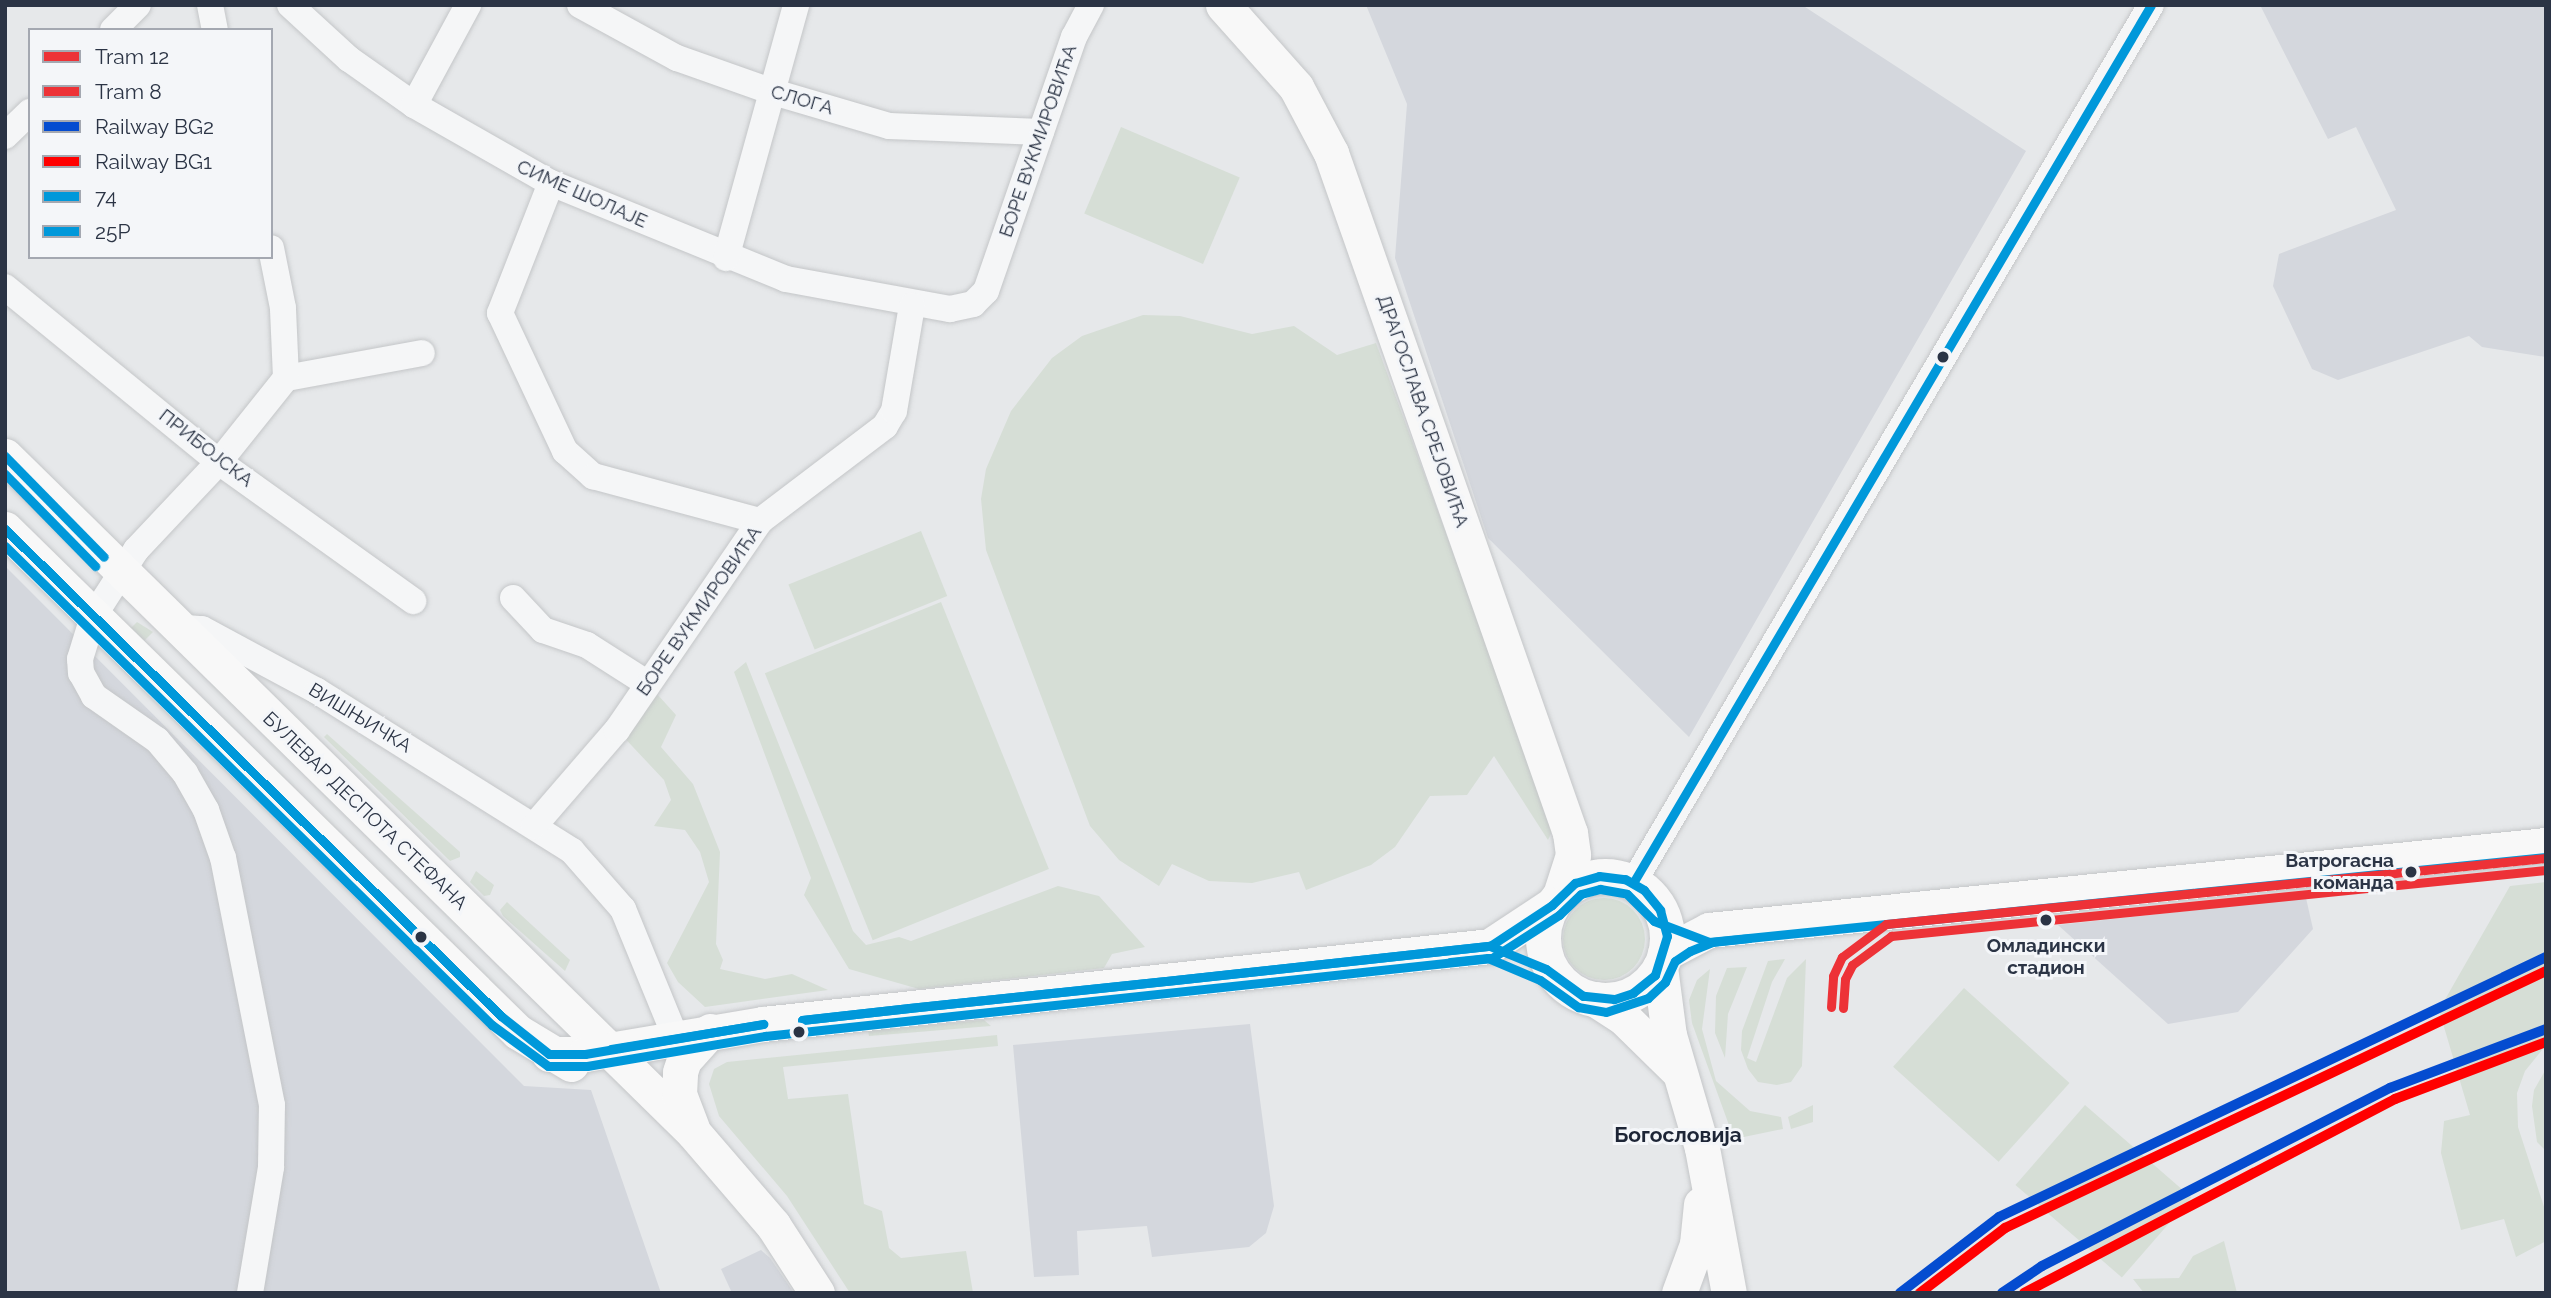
<!DOCTYPE html>
<meta charset="utf-8">
<style>
body{margin:0}
#map{position:relative;width:2551px;height:1298px;overflow:hidden;background:#e6e8ea;font-family:Raleway,sans-serif}
div>[style]{position:absolute}
[style*='--x']{left:calc(var(--x)*1px);top:calc(var(--y)*1px);width:calc(var(--w)*1px);rotate:calc(var(--a)*1deg)}
.built>*{inset:0;background:#d4d7dd}
.green>*{inset:0;background:#d6ded6;transform-origin:0 0}
.round{border-radius:50%}
.roads{filter:drop-shadow(0 0 2px #c4c6c8) drop-shadow(0 0 2px #c4c6c8)}
.minor>*{height:26px;margin:-13px;padding:0 13px;transform-origin:13px;border-radius:13px;background:#f5f6f7}
.major>*{height:35px;margin:-17.5px;padding:0 17.5px;transform-origin:17.5px;border-radius:17.5px;background:#f8f8f8}
.major>.ring{margin:-17.5px;padding:0;box-sizing:content-box;background:none;border:35px solid #f8f8f8;border-radius:50%}
.bus-1>*{height:9px;margin:-4.5px;padding:0 4.5px;transform-origin:4.5px;border-radius:4.5px;background:#0098da}
.bus-2>*{height:9px;margin:-4.5px;padding:0 4.5px;transform-origin:4.5px;border-radius:4.5px;background:#0098da}
.rail-1>*{height:10px;margin:-5px;padding:0 5px;transform-origin:5px;border-radius:5px;background:#044cd0}
.rail-2>*{height:10px;margin:-5px;padding:0 5px;transform-origin:5px;border-radius:5px;background:#f00}
.tram-1>*{height:9px;margin:-4.5px;padding:0 4.5px;transform-origin:4.5px;border-radius:4.5px;background:#ed3237}
.tram-2>*{height:9px;margin:-4.5px;padding:0 4.5px;transform-origin:4.5px;border-radius:4.5px;background:#ed3237}
.dots>*{width:19px;height:19px;translate:-50% -50%;box-sizing:border-box;border:4px solid #f4f6f9;border-radius:50%}
span{translate:-50% -50%;white-space:nowrap;text-align:center;line-height:1.15;-webkit-text-stroke:6px #f4f6f9;paint-order:stroke}
.street-label{font-size:19px;color:#2b3445}
.stop-label{font-size:19px;color:#2b3445;font-weight:700}
.right{translate:-100% -50%;text-align:right}
.neighbourhood-label{font-size:21px;color:#1d2536;font-weight:700}
.frame{position:absolute;inset:0;border:7px solid #2b3445;pointer-events:none}
.legend{position:absolute;left:28px;top:28px;width:245px;height:231px;box-sizing:border-box;background:#f4f6f9;border:2px solid #a4a8b1;margin:0;padding:9px 12px;list-style:none;font-size:21px;color:#2b3445}
.legend li{display:flex;align-items:center;gap:14px;height:35px}
.legend b{width:35px;border:2px solid #a4a8b1}
</style>
<div id="map">
<div class="built">
<div style="clip-path:polygon(1366px 5px,1802px 5px,2026px 151px,1689px 737px,1488px 538px,1395px 258px,1407px 104px)"></div>
<div style="clip-path:polygon(2260px 5px,2546px 5px,2546px 357px,2482px 347px,2469px 336px,2338px 380px,2312px 369px,2273px 286px,2279px 254px,2396px 210px,2356px 127px,2328px 139px)"></div>
<div style="clip-path:polygon(5px 566px,524px 1086px,591px 1090px,661px 1293px,5px 1293px)"></div>
<div style="clip-path:polygon(2306px 898px,2313px 929px,2238px 1012px,2168px 1024px,2058px 925px)"></div>
<div style="clip-path:polygon(1250px 1024px,1274px 1206px,1266px 1233px,1249px 1247px,1152px 1257px,1147px 1226px,1077px 1231px,1079px 1275px,1034px 1277px,1013px 1045px)"></div>
<div style="clip-path:polygon(761px 1250px,770px 1258px,794px 1293px,732px 1293px,721px 1269px)"></div>
</div>
<div class="green">
<div style="left:1121px;top:127px;width:129px;height:94px;rotate:23deg"></div>
<div style="clip-path:polygon(1143px 315px,1180px 316px,1252px 334px,1294px 326px,1337px 355px,1376px 343px,1554px 827px,1548px 840px,1494px 756px,1467px 795px,1430px 796px,1395px 847px,1371px 865px,1306px 890px,1299px 872px,1252px 883px,1209px 881px,1172px 864px,1159px 886px,1119px 860px,1090px 826px,986px 550px,981px 499px,986px 469px,1011px 411px,1052px 358px,1082px 336px)"></div>
<div style="left:921px;top:531px;width:70px;height:143px;rotate:68deg"></div>
<div style="left:941px;top:602px;width:288px;height:190px;rotate:68deg"></div>
<div style="clip-path:polygon(137px 622px,153px 632px,137px 648px,131px 628px)"></div>
<div style="clip-path:polygon(746px 662px,853px 931px,866px 945px,899px 937px,911px 941px,1058px 886px,1099px 896px,1145px 947px,1112px 954px,1104px 968px,919px 989px,849px 969px,804px 895px,811px 878px,734px 672px)"></div>
<div style="clip-path:polygon(648px 684px,676px 715px,661px 747px,693px 784px,720px 852px,716px 944px,723px 960px,720px 969px,765px 979px,792px 974px,828px 990px,705px 1007px,678px 982px,667px 963px,709px 882px,700px 852px,685px 830px,654px 826px,671px 800px,664px 780px,617px 730px)"></div>
<div style="clip-path:polygon(327px 734px,460px 852px,460px 857px,450px 861px,324px 737px)"></div>
<div style="clip-path:polygon(476px 871px,494px 885px,490px 895px,484px 896px,470px 882px)"></div>
<div style="clip-path:polygon(2546px 882px,2546px 1045px,2525px 1071px,2517px 1093px,2518px 1127px,2546px 1213px,2546px 1241px,2516px 1257px,2504px 1219px,2461px 1230px,2441px 1153px,2444px 1121px,2470px 1115px,2439px 1010px,2510px 886px)"></div>
<div class="round" style="left:1563px;top:898px;width:82px;height:82px"></div>
<div style="clip-path:polygon(507px 902px,570px 960px,565px 971px,503px 916px,500px 910px)"></div>
<div style="clip-path:polygon(1785px 959px,1772px 982px,1747px 1058px,1756px 1062px,1787px 978px,1806px 959px,1802px 1066px,1791px 1082px,1777px 1085px,1758px 1082px,1748px 1069px,1741px 1050px,1742px 1031px,1768px 961px)"></div>
<div style="clip-path:polygon(1747px 967px,1728px 1014px,1725px 1058px,1715px 1033px,1716px 996px,1727px 968px)"></div>
<div style="clip-path:polygon(1710px 969px,1702px 1029px,1716px 1081px,1750px 1111px,1781px 1117px,1783px 1129px,1734px 1139px,1692px 1023px,1689px 1000px,1697px 980px)"></div>
<div style="left:1964px;top:988px;width:142px;height:106px;rotate:42deg"></div>
<div style="clip-path:polygon(984px 1020px,991px 1026px,869px 1036px,868px 1031px)"></div>
<div style="clip-path:polygon(997px 1035px,998px 1046px,783px 1067px,788px 1099px,848px 1094px,864px 1204px,882px 1211px,889px 1248px,901px 1258px,966px 1251px,973px 1293px,850px 1293px,787px 1196px,719px 1116px,709px 1084px,714px 1069px,727px 1062px)"></div>
<div style="clip-path:polygon(2546px 1069px,2546px 1150px,2545px 1150px,2537px 1142px,2532px 1106px,2534px 1090px)"></div>
<div style="clip-path:polygon(1813px 1105px,1813px 1122px,1791px 1129px,1788px 1117px)"></div>
<div style="left:2085px;top:1105px;width:141px;height:106px;rotate:41deg"></div>
<div style="clip-path:polygon(2224px 1241px,2237px 1293px,2144px 1293px,2133px 1279px,2179px 1278px,2193px 1256px)"></div>
</div>
<div class="roads">
<div class="minor">
<div style="--x:210;--y:5;--w:25;--a:79"></div>
<div style="--x:290;--y:5;--w:80;--a:42.5"></div>
<div style="--x:349;--y:59;--w:80;--a:35.3"></div>
<div style="--x:414;--y:105;--w:158;--a:29.7"></div>
<div style="--x:551;--y:183;--w:254;--a:22.2"></div>
<div style="--x:786;--y:279;--w:167;--a:10.4"></div>
<div style="--x:950;--y:309;--w:24;--a:-12"></div>
<div style="--x:973;--y:304;--w:18;--a:-45"></div>
<div style="--x:986;--y:291;--w:269;--a:-70.9"></div>
<div style="--x:1074;--y:37;--w:36;--a:-62"></div>
<div style="--x:580;--y:5;--w:111;--a:28.7"></div>
<div style="--x:677;--y:58;--w:99;--a:19.5"></div>
<div style="--x:770;--y:91;--w:124;--a:16.4"></div>
<div style="--x:889;--y:126;--w:152;--a:2.3"></div>
<div style="--x:113;--y:30;--w:35;--a:-45"></div>
<div style="--x:414;--y:105;--w:114;--a:-61.6"></div>
<div style="--x:5;--y:136;--w:35;--a:-44"></div>
<div style="--x:551;--y:183;--w:140;--a:111.4"></div>
<div style="--x:500;--y:313;--w:153;--a:64.8"></div>
<div style="--x:565;--y:451;--w:38;--a:42"></div>
<div style="--x:593;--y:476;--w:173;--a:15.1"></div>
<div style="--x:726;--y:258;--w:263;--a:-74.5"></div>
<div style="--x:5;--y:287;--w:276;--a:39.3"></div>
<div style="--x:219;--y:462;--w:239;--a:35.6"></div>
<div style="--x:286;--y:378;--w:138;--a:-10.4"></div>
<div style="--x:513;--y:598;--w:44;--a:46.8"></div>
<div style="--x:543;--y:630;--w:46;--a:18.8"></div>
<div style="--x:587;--y:645;--w:72;--a:32.6"></div>
<div style="--x:180;--y:632;--w:7;--a:-34"></div>
<div style="--x:186;--y:628;--w:16;--a:4"></div>
<div style="--x:202;--y:629;--w:131;--a:28.3"></div>
<div style="--x:317;--y:691;--w:301;--a:32.1"></div>
<div style="--x:572;--y:851;--w:77;--a:48.7"></div>
<div style="--x:623;--y:909;--w:139;--a:67.7"></div>
<div style="--x:534;--y:826;--w:127;--a:-49.2"></div>
<div style="--x:617;--y:730;--w:253;--a:-55.6"></div>
<div style="--x:760;--y:521;--w:157;--a:-37.2"></div>
<div style="--x:885;--y:426;--w:17;--a:-59"></div>
<div style="--x:894;--y:411;--w:107;--a:-80.3"></div>
<div style="--x:1633;--y:883;--w:1019;--a:-59.46"></div>
<div style="--x:250;--y:1293;--w:128;--a:-80.5"></div>
<div style="--x:271;--y:1167;--w:62;--a:-89.1"></div>
<div style="--x:272;--y:1105;--w:252;--a:-101.2"></div>
<div style="--x:223;--y:858;--w:51;--a:-109.5"></div>
<div style="--x:206;--y:810;--w:43;--a:-119.6"></div>
<div style="--x:185;--y:773;--w:43;--a:-130.3"></div>
<div style="--x:157;--y:740;--w:77;--a:-145.1"></div>
<div style="--x:94;--y:696;--w:26;--a:-119"></div>
<div style="--x:81;--y:673;--w:14;--a:-94"></div>
<div style="--x:80;--y:659;--w:44;--a:-72.8"></div>
<div style="--x:93;--y:617;--w:80;--a:-57.3"></div>
<div style="--x:136;--y:550;--w:121;--a:-46.7"></div>
<div style="--x:219;--y:462;--w:107;--a:-51.4"></div>
<div style="--x:286;--y:378;--w:70;--a:-92.5"></div>
<div style="--x:283;--y:308;--w:61;--a:-101.3"></div>
</div>
<div class="major">
<div style="--x:1223;--y:5;--w:110;--a:48.3"></div>
<div style="--x:1296;--y:87;--w:75;--a:62.1"></div>
<div style="--x:1331;--y:153;--w:721;--a:70.63"></div>
<div style="--x:1570;--y:833;--w:22;--a:82"></div>
<div style="--x:1573;--y:855;--w:40;--a:108"></div>
<div style="--x:5;--y:456;--w:965;--a:44.5"></div>
<div style="--x:693;--y:1132;--w:123;--a:49.3"></div>
<div style="--x:773;--y:1225;--w:81;--a:57.1"></div>
<div style="--x:5;--y:529;--w:718;--a:44.44"></div>
<div style="--x:518;--y:1032;--w:62;--a:31.1"></div>
<div class="ring" style="left:1543px;top:876px;width:89px;height:89px"></div>
<div style="--x:1665;--y:953;--w:50;--a:-27.6"></div>
<div style="--x:1709;--y:930;--w:841;--a:-5.8"></div>
<div style="--x:1660;--y:967;--w:69;--a:82.5"></div>
<div style="--x:1669;--y:1035;--w:118;--a:73.7"></div>
<div style="--x:1702;--y:1148;--w:147;--a:79.5"></div>
<div style="--x:1595;--y:999;--w:35;--a:33"></div>
<div style="--x:1624;--y:1018;--w:74;--a:44.5"></div>
<div style="--x:549;--y:1054;--w:36;--a:0"></div>
<div style="--x:585;--y:1054;--w:181;--a:-9.6"></div>
<div style="--x:763;--y:1024;--w:731;--a:-6.12"></div>
<div style="--x:1490;--y:946;--w:74;--a:-33.5"></div>
<div style="--x:692;--y:1128;--w:36;--a:-111"></div>
<div style="--x:679;--y:1094;--w:22;--a:-87"></div>
<div style="--x:680;--y:1072;--w:13;--a:-72"></div>
<div style="--x:684;--y:1060;--w:39;--a:-48"></div>
<div style="--x:1679;--y:1293;--w:52;--a:-69.8"></div>
<div style="--x:1697;--y:1244;--w:40;--a:-84.3"></div>
</div>
</div>
<div class="bus-1">
<div style="--x:5;--y:456;--w:141;--a:45.6"></div>
<div style="--x:5;--y:529;--w:695;--a:44.48"></div>
<div style="--x:501;--y:1016;--w:61;--a:38.4"></div>
<div style="--x:549;--y:1054;--w:36;--a:0"></div>
<div style="--x:585;--y:1054;--w:181;--a:-9.6"></div>
<div style="--x:1599;--y:876;--w:26;--a:7"></div>
<div style="--x:1625;--y:879;--w:22;--a:30"></div>
<div style="--x:1644;--y:890;--w:26;--a:51"></div>
<div style="--x:1660;--y:910;--w:27;--a:75"></div>
<div style="--x:1667;--y:936;--w:41;--a:107.1"></div>
<div style="--x:1655;--y:975;--w:28;--a:141"></div>
<div style="--x:1633;--y:993;--w:20;--a:162"></div>
<div style="--x:1614;--y:999;--w:31;--a:-174"></div>
<div style="--x:1583;--y:996;--w:46;--a:-143.9"></div>
<div style="--x:1546;--y:969;--w:61;--a:-157.7"></div>
<div style="--x:1490;--y:946;--w:74;--a:-33.5"></div>
<div style="--x:1552;--y:905;--w:32;--a:-44"></div>
<div style="--x:1575;--y:883;--w:25;--a:-16"></div>
<div style="--x:1633;--y:883;--w:1019;--a:-59.46"></div>
<div style="--x:1166;--y:981;--w:326;--a:-6.2"></div>
<div style="--x:1166;--y:981;--w:326;--a:-6.2"></div>
<div style="--x:909;--y:1008;--w:258;--a:-6"></div>
<div style="--x:909;--y:1008;--w:258;--a:-6"></div>
<div style="--x:802;--y:1020;--w:108;--a:-6.4"></div>
<div style="--x:802;--y:1020;--w:108;--a:-6.4"></div>
<div style="--x:611;--y:1049;--w:154;--a:-9.3"></div>
</div>
<div class="bus-2">
<div style="--x:5;--y:474;--w:129;--a:45.6"></div>
<div style="--x:5;--y:546;--w:683;--a:44.53"></div>
<div style="--x:492;--y:1025;--w:69;--a:36.2"></div>
<div style="--x:548;--y:1066;--w:39;--a:0"></div>
<div style="--x:587;--y:1066;--w:181;--a:-9.6"></div>
<div style="--x:765;--y:1036;--w:731;--a:-6.12"></div>
<div style="--x:1492;--y:958;--w:80;--a:-32.7"></div>
<div style="--x:1559;--y:915;--w:30;--a:-44"></div>
<div style="--x:1581;--y:894;--w:20;--a:-15"></div>
<div style="--x:1600;--y:889;--w:27;--a:10"></div>
<div style="--x:1627;--y:894;--w:38;--a:45"></div>
<div style="--x:1654;--y:921;--w:59;--a:20.9"></div>
<div style="--x:1709;--y:942;--w:841;--a:-5.8"></div>
<div style="--x:1450;--y:962;--w:38;--a:-6"></div>
<div style="--x:1488;--y:958;--w:56;--a:22.9"></div>
<div style="--x:1540;--y:980;--w:47;--a:35.4"></div>
<div style="--x:1578;--y:1007;--w:28;--a:10"></div>
<div style="--x:1606;--y:1012;--w:44;--a:-18.4"></div>
<div style="--x:1648;--y:998;--w:23;--a:-43"></div>
<div style="--x:1665;--y:982;--w:23;--a:-65"></div>
<div style="--x:1675;--y:961;--w:18;--a:-34"></div>
<div style="--x:1690;--y:951;--w:24;--a:-22"></div>
<div style="--x:1712;--y:942;--w:37;--a:-6"></div>
</div>
<div class="rail-1">
<div style="--x:1900;--y:1293;--w:125;--a:-37.5"></div>
<div style="--x:1999;--y:1217;--w:606;--a:-25.42"></div>
<div style="--x:2002;--y:1293;--w:48;--a:-34"></div>
<div style="--x:2042;--y:1266;--w:391;--a:-27.1"></div>
<div style="--x:2390;--y:1088;--w:167;--a:-20.7"></div>
</div>
<div class="rail-2">
<div style="--x:1920;--y:1293;--w:107;--a:-37.4"></div>
<div style="--x:2005;--y:1228;--w:599;--a:-25.41"></div>
<div style="--x:2024;--y:1293;--w:419;--a:-27.6"></div>
<div style="--x:2395;--y:1099;--w:161;--a:-20.7"></div>
</div>
<div class="tram-1">
<div style="--x:1831;--y:1007;--w:31;--a:-86"></div>
<div style="--x:1833;--y:976;--w:21;--a:-65"></div>
<div style="--x:1842;--y:957;--w:55;--a:-36.9"></div>
<div style="--x:1886;--y:924;--w:663;--a:-5.71"></div>
</div>
<div class="tram-2">
<div style="--x:1843;--y:1008;--w:29;--a:-86"></div>
<div style="--x:1845;--y:979;--w:16;--a:-63"></div>
<div style="--x:1852;--y:965;--w:49;--a:-36.6"></div>
<div style="--x:1891;--y:936;--w:658;--a:-5.75"></div>
</div>
<div class="dots">
<div style="left:1943px;top:357px;background:#2b3445"></div>
<div style="left:2411px;top:872px;background:#2b3445"></div>
<div style="left:2046px;top:920px;background:#2b3445"></div>
<div style="left:421px;top:937px;background:#2b3445"></div>
<div style="left:799px;top:1032px;background:#2b3445"></div>
</div>
<div class="street-label">
<span style="left:802px;top:100px;rotate:16deg">СЛОГА</span>
<span style="left:1038px;top:141px;rotate:-71deg">БОРЕ ВУКМИРОВИЋА</span>
<span style="left:582px;top:194px;rotate:24deg">СИМЕ ШОЛАЈЕ</span>
<span style="left:1423px;top:411px;rotate:71deg">ДРАГОСЛАВА СРЕЈОВИЋА</span>
<span style="left:206px;top:448px;rotate:38deg">ПРИБОЈСКА</span>
<span style="left:699px;top:611px;rotate:-55deg">БОРЕ ВУКМИРОВИЋА</span>
<span style="left:360px;top:718px;rotate:31deg">ВИШЊИЧКА</span>
<span style="left:365px;top:811px;rotate:44deg">БУЛЕВАР ДЕСПОТА СТЕФАНА</span>
</div>
<div class="stop-label">
<span class="right" style="left:2394px;top:872px">Ватрогасна<br>команда</span>
<span style="left:2046px;top:957px">Омладински<br>стадион</span>
</div>
<div class="neighbourhood-label">
<span style="left:1678px;top:1135px">Богословија</span>
</div>
<div class="frame"></div>
<ul class="legend">
<li><b style="height:9px;background:#ed3237"></b>Tram 12</li>
<li><b style="height:9px;background:#ed3237"></b>Tram 8</li>
<li><b style="height:9px;background:#044cd0"></b>Railway BG2</li>
<li><b style="height:9px;background:#f00"></b>Railway BG1</li>
<li><b style="height:9px;background:#0098da"></b>74</li>
<li><b style="height:9px;background:#0098da"></b>25P</li>
</ul>
</div>
